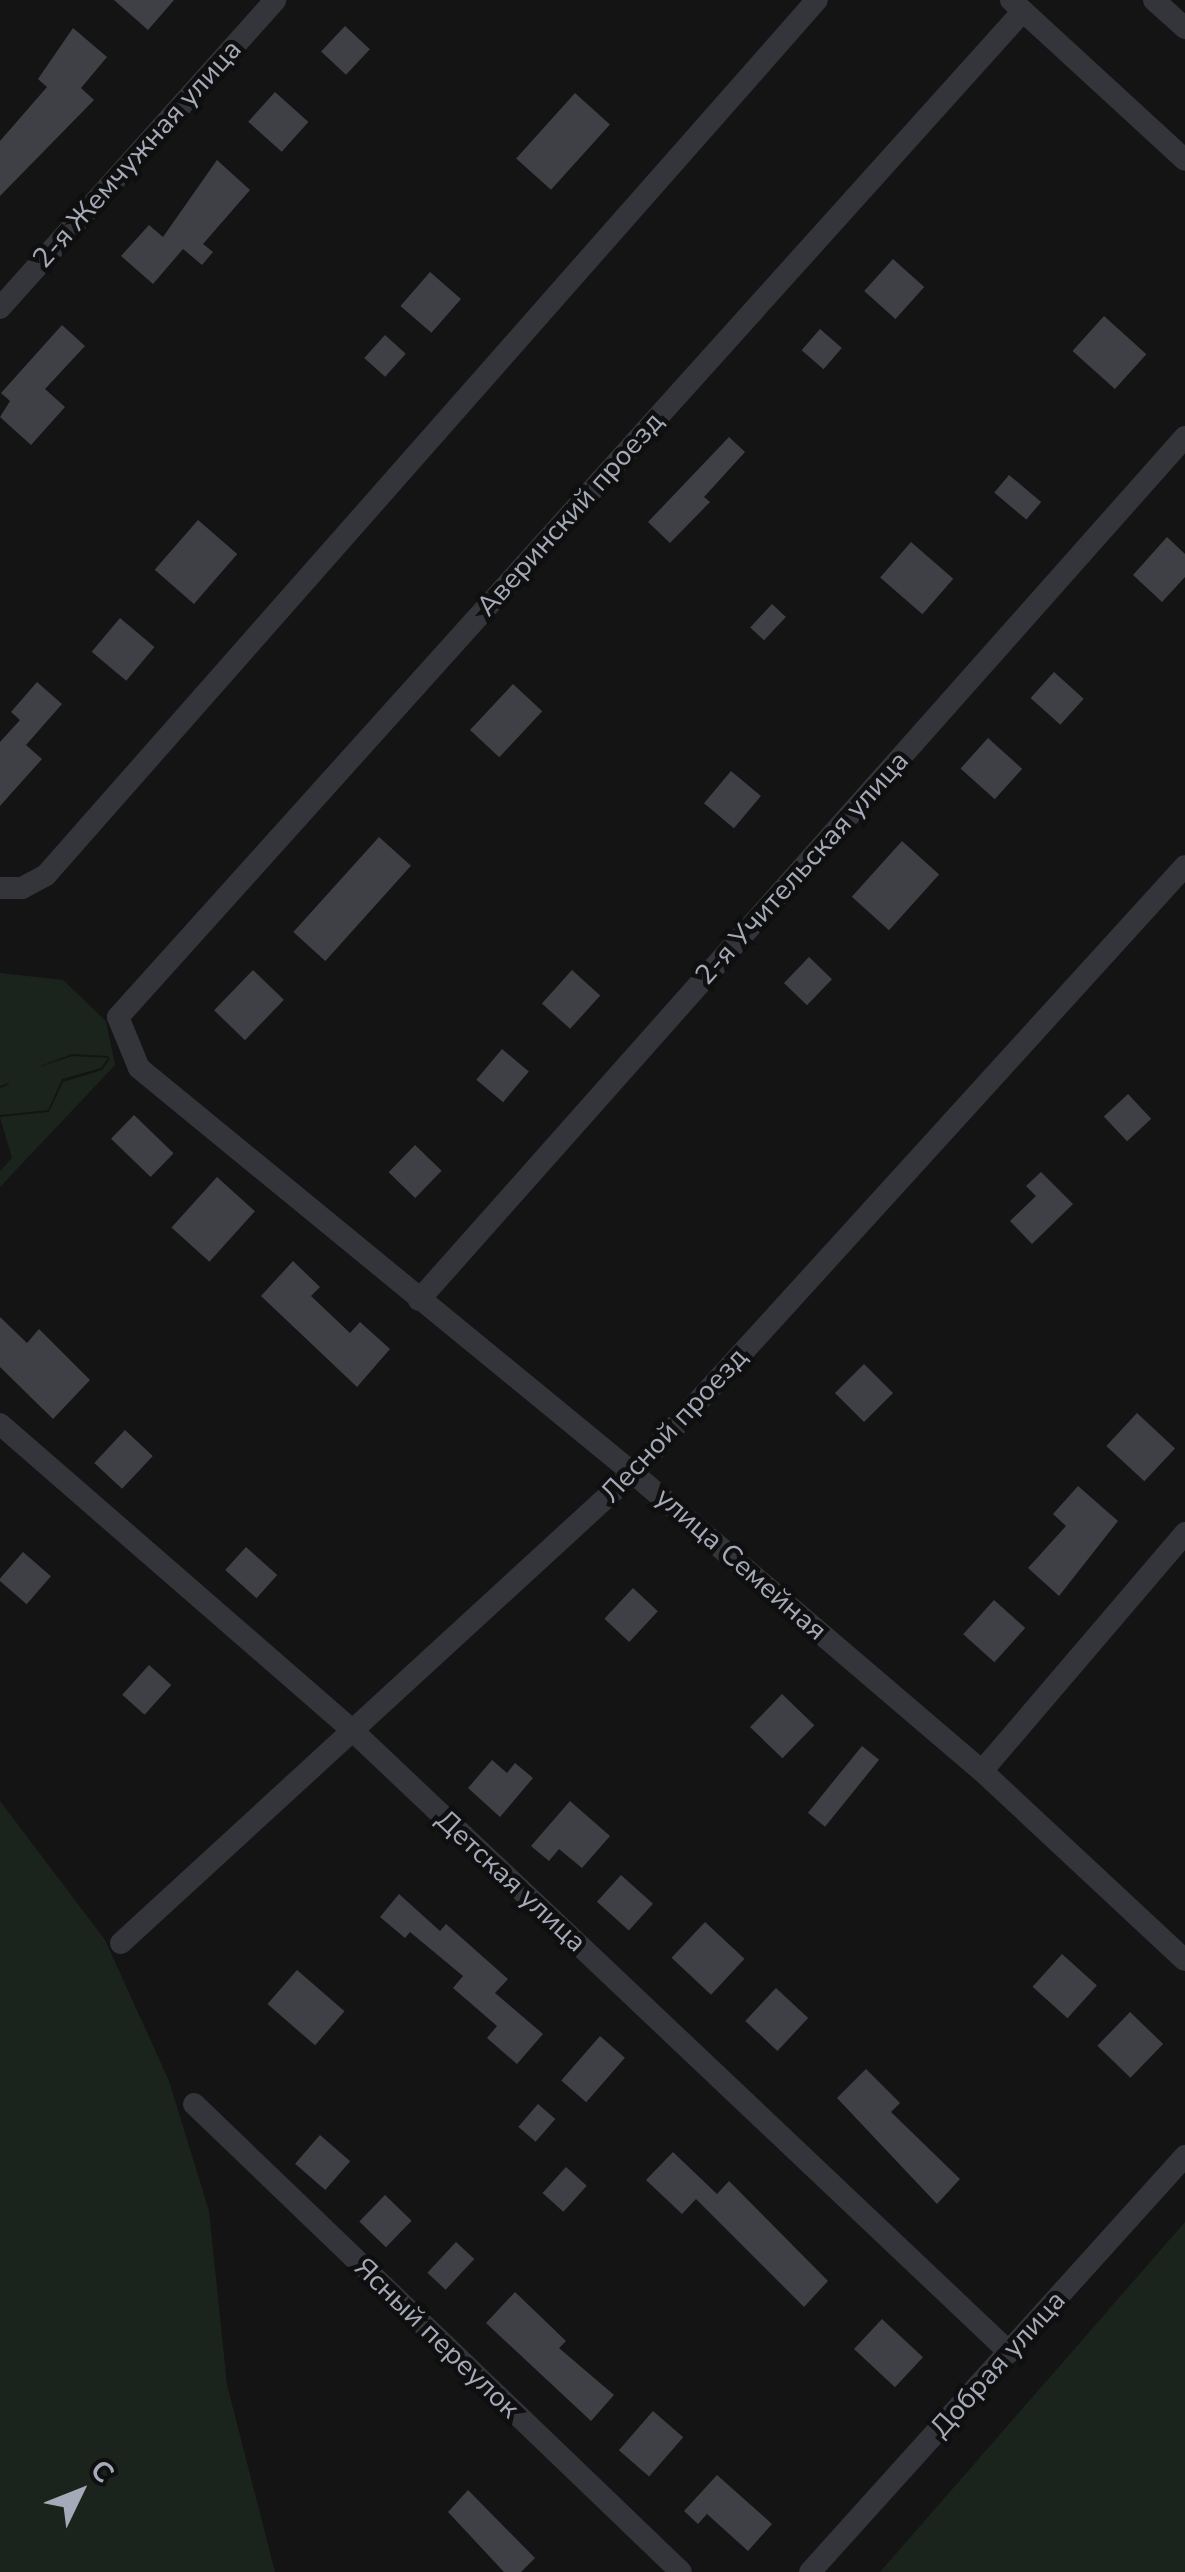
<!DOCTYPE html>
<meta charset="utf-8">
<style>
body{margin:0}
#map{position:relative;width:1185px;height:2572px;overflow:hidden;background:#141415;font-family:"Nunito Sans",sans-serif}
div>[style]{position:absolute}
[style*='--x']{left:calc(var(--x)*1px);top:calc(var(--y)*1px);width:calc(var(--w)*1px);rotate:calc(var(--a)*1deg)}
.green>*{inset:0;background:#1b241c}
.building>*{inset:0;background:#3f4046;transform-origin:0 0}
.minor>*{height:22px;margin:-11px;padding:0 11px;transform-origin:11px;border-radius:11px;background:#34353b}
span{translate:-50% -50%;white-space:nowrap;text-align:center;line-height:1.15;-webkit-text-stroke:9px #0f0f10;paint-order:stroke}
.street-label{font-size:28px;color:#a4aab7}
.north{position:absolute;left:30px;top:2442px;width:100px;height:100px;-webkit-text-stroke:8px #0f0f10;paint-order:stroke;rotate:47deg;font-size:28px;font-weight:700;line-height:40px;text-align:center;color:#a4aab7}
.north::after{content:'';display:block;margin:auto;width:35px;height:45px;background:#a4aab7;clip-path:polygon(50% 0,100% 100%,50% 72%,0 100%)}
</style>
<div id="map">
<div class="green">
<div style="clip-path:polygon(0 973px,63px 980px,106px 1021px,115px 1065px,0 1187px,0 1171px,12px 1158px,0 1117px,49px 1112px,63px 1082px,102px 1070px,110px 1059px,108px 1056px,72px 1054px,35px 1068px,73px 1056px,108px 1058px,101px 1068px,62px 1079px,48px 1110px,0 1115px,0 1088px,6px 1086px,10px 1082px,0 1086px)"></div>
<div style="clip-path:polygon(0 1801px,105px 1940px,169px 2081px,209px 2211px,227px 2385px,275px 2572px,0 2572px)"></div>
<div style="clip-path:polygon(1185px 2222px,1185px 2572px,880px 2572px)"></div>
</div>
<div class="building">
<div style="clip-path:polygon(114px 0,174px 0,148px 30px)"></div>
<div style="left:345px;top:26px;width:34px;height:35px;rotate:43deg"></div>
<div style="clip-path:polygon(73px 28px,107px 57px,81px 88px,94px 100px,0 196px,0 141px,47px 87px,38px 79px)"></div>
<div style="left:275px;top:92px;width:45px;height:40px;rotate:42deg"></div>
<div style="left:575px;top:93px;width:47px;height:88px;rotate:42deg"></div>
<div style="clip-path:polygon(217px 160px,250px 190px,203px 244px,213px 252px,202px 265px,183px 249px,153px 284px,121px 256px,149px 225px,163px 237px)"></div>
<div style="left:893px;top:259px;width:42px;height:43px;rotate:42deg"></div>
<div style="left:430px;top:272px;width:41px;height:45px;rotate:41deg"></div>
<div style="left:1104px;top:316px;width:57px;height:47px;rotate:42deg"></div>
<div style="clip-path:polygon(62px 325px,85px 346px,45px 389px,65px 407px,31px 445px,0 417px,10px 401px,1px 393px)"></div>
<div style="left:820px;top:329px;width:29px;height:28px;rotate:41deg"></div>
<div style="left:385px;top:335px;width:28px;height:31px;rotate:42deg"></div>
<div style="clip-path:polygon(729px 437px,745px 452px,704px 497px,710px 502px,670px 543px,648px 522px)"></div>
<div style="left:1009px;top:475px;width:42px;height:23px;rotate:40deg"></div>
<div style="left:198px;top:520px;width:52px;height:66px;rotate:41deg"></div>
<div style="clip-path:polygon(1167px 537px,1185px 554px,1185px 577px,1162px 602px,1133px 575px)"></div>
<div style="left:911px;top:542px;width:56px;height:47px;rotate:41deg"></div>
<div style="left:772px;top:604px;width:19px;height:32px;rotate:43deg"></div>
<div style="left:120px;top:618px;width:45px;height:44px;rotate:40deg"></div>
<div style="left:1054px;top:672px;width:40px;height:35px;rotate:42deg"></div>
<div style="clip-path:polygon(37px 682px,62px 704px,26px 745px,42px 759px,0 806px,0 742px,20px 720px,11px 712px)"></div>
<div style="left:513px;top:684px;width:40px;height:63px;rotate:43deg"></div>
<div style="left:988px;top:738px;width:46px;height:41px;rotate:42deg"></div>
<div style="left:731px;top:771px;width:39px;height:42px;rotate:40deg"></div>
<div style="left:379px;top:837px;width:43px;height:128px;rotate:42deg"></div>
<div style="left:902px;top:841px;width:50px;height:75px;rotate:42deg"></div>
<div style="left:809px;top:957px;width:32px;height:36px;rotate:44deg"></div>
<div style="left:253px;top:970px;width:43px;height:56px;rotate:44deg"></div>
<div style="left:572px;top:970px;width:38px;height:45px;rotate:42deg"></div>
<div style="left:502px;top:1049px;width:35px;height:40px;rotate:40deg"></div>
<div style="left:1128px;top:1094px;width:34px;height:33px;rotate:47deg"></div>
<div style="left:134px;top:1115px;width:55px;height:33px;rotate:44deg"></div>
<div style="left:415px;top:1145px;width:37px;height:38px;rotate:44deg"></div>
<div style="clip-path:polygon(1041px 1172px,1073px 1204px,1032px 1244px,1010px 1221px,1036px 1196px,1026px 1186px)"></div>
<div style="left:217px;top:1177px;width:51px;height:68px;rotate:42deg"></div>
<div style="clip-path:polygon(293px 1261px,320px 1287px,311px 1296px,350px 1333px,360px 1322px,390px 1349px,357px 1387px,261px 1296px)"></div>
<div style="clip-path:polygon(0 1317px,27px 1343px,39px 1329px,90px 1380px,53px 1419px,0 1367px)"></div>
<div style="left:864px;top:1364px;width:41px;height:41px;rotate:45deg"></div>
<div style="left:1137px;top:1413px;width:52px;height:45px;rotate:43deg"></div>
<div style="left:125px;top:1430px;width:38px;height:45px;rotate:43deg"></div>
<div style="clip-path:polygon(1078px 1486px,1118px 1521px,1059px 1596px,1028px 1568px,1066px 1526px,1053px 1514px)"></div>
<div style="left:246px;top:1547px;width:42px;height:31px;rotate:42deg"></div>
<div style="left:23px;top:1552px;width:37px;height:37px;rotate:41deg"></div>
<div style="left:633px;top:1588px;width:34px;height:42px;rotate:43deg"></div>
<div style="left:994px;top:1600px;width:42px;height:46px;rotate:42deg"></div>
<div style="left:149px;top:1665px;width:30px;height:40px;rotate:42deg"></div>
<div style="left:782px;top:1694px;width:45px;height:46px;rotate:44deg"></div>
<div style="left:862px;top:1746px;width:22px;height:86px;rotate:39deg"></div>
<div style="clip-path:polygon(492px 1760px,507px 1773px,515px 1763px,533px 1778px,500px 1817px,468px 1788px)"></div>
<div style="clip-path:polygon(570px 1801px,610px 1836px,582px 1868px,559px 1849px,549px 1861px,531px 1846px)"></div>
<div style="left:621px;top:1875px;width:43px;height:36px;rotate:42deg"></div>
<div style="clip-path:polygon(399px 1894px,440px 1931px,446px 1924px,508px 1979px,495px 1993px,543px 2034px,517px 2064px,487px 2038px,497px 2026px,453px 1988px,463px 1976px,410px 1932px,405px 1938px,380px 1917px)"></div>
<div style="left:705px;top:1922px;width:54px;height:49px;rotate:43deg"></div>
<div style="left:1062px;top:1954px;width:47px;height:44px;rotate:42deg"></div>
<div style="left:297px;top:1970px;width:63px;height:45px;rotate:41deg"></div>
<div style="left:776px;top:1988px;width:44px;height:45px;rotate:43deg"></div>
<div style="left:1130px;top:2012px;width:46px;height:47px;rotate:44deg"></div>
<div style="left:600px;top:2036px;width:33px;height:59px;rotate:41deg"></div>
<div style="clip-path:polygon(866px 2069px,900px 2103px,891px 2112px,960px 2179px,937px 2204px,837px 2098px)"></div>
<div style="left:538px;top:2104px;width:23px;height:30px;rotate:41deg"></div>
<div style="left:320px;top:2135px;width:40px;height:38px;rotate:41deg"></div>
<div style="clip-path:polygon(673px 2152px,717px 2194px,729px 2181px,828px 2281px,804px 2307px,696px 2199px,682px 2214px,646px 2180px)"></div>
<div style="left:566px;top:2167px;width:28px;height:35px;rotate:42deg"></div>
<div style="left:385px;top:2195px;width:37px;height:37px;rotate:44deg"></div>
<div style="left:456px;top:2242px;width:25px;height:42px;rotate:43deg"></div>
<div style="clip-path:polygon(515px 2292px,566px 2341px,559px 2348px,614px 2395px,591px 2421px,486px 2323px)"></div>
<div style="left:882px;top:2319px;width:56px;height:41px;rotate:43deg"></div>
<div style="left:653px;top:2411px;width:40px;height:52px;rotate:41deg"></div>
<div style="clip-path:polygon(717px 2475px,772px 2524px,748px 2551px,707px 2514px,698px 2524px,684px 2511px)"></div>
<div style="clip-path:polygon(468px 2490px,535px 2558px,521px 2572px,504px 2572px,448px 2512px)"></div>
</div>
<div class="minor">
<div style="--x:1011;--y:0;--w:236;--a:42.6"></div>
<div style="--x:1154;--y:0;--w:42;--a:42.1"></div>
<div style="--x:1023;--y:11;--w:1353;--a:131.97"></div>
<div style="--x:118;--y:1017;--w:55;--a:67.6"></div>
<div style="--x:139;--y:1068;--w:639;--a:39.35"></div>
<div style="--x:633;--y:1473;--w:459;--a:40.5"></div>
<div style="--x:982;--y:1771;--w:277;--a:43"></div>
<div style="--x:0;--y:308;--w:413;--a:-48.2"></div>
<div style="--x:0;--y:888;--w:22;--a:0"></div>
<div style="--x:22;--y:888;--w:27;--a:-28"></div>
<div style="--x:46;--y:875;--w:1166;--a:-48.62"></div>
<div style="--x:419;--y:1300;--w:1154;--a:-48.41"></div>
<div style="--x:0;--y:1424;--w:466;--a:41"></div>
<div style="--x:352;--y:1730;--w:905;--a:43.43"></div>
<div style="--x:982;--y:1771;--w:313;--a:-49.5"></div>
<div style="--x:121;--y:1943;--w:695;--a:-42.55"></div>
<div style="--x:633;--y:1473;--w:820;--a:-47.72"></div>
<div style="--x:194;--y:2104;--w:675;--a:43.86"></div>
<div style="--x:810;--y:2572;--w:560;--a:-47.97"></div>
</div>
<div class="street-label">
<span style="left:137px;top:154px;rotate:-48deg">2-я Жемчужная улица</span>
<span style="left:570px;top:514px;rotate:-48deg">Аверинский проезд</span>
<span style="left:802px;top:868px;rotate:-48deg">2-я Учительская улица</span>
<span style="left:674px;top:1425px;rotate:-47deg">Лесной проезд</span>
<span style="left:741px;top:1564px;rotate:41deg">улица Семейная</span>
<span style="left:511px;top:1881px;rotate:43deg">Детская улица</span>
<span style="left:437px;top:2338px;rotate:44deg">Ясный переулок</span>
<span style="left:998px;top:2364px;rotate:-48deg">Добрая улица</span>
</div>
<div class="north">С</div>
</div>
